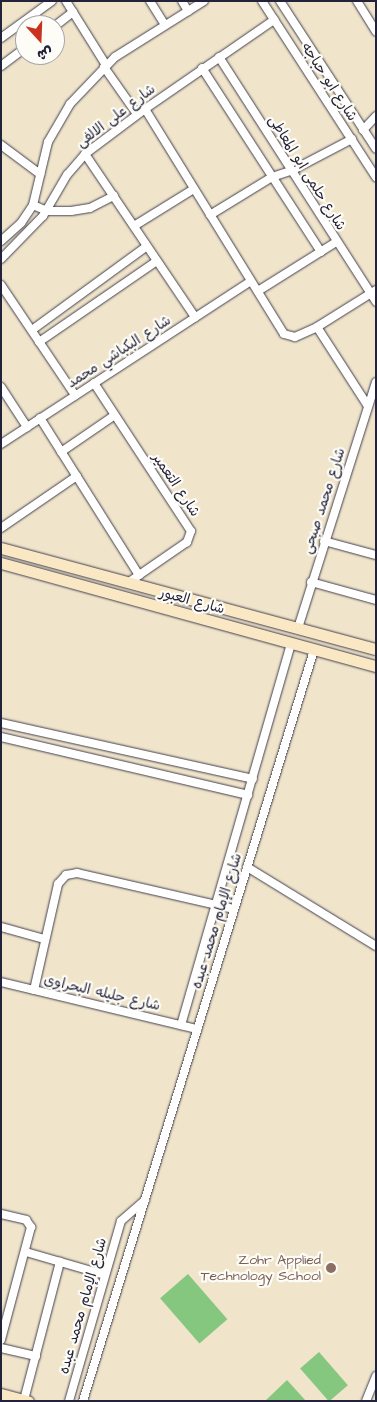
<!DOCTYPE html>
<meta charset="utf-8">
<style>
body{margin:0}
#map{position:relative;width:377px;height:1402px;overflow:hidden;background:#f0e5ca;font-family:"Architects Daughter","Playpen Sans Arabic",sans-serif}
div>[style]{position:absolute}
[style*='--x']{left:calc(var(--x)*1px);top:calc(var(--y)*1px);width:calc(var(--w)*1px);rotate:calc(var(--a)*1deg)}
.green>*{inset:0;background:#86c780;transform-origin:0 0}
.roads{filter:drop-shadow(0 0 1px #413f50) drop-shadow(0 0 1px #413f50)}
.street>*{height:8px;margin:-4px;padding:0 4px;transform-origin:4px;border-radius:4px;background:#fff}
.secondary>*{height:11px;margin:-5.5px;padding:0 5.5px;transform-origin:5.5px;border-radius:5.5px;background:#fae7c3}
.dots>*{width:14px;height:14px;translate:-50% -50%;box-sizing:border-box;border:2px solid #fdfcf7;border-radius:50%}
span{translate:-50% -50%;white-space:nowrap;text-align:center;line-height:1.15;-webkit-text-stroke:4.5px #fdfcf7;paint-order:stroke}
.street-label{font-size:14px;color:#22223b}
.education-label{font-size:14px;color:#785e54}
.right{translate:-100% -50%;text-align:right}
.frame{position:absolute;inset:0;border:2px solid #22223b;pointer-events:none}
.north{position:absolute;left:15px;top:15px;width:50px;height:50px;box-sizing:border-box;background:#fdfcf7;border:1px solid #a5a5ac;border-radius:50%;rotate:160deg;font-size:14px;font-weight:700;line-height:20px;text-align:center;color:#22223b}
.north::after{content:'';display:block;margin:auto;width:18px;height:22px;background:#c8321e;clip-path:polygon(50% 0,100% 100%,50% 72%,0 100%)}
</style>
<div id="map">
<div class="green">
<div style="left:188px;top:1274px;width:60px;height:37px;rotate:49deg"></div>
<div style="left:319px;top:1352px;width:44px;height:25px;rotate:49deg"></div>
<div style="clip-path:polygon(287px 1380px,306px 1401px,265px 1401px)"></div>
</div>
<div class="roads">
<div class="street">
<div style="--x:66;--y:1;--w:75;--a:58"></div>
<div style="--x:150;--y:1;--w:28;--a:58"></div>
<div style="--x:182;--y:1;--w:12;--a:59"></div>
<div style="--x:262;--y:1;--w:210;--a:57.1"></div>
<div style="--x:280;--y:1;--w:176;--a:57"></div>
<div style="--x:357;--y:1;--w:36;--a:58"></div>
<div style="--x:55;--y:26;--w:23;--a:-38"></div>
<div style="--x:1;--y:38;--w:63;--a:-36"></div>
<div style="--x:219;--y:57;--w:291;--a:57.3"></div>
<div style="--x:1;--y:66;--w:30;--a:-37"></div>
<div style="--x:104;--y:67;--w:57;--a:54.9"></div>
<div style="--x:202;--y:68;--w:219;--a:57.1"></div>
<div style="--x:145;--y:109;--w:264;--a:58.3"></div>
<div style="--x:284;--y:334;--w:11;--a:15"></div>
<div style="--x:295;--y:337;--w:24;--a:-24"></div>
<div style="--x:317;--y:327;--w:70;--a:-32.1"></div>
<div style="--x:363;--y:130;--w:19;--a:-47"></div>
<div style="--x:1;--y:145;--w:49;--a:36.6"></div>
<div style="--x:85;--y:154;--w:197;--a:56"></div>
<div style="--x:33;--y:205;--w:15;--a:23"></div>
<div style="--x:47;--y:211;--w:24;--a:0"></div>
<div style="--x:71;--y:211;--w:19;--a:-9"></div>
<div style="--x:90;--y:208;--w:27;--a:-27"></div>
<div style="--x:210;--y:215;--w:73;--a:-31.5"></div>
<div style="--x:272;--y:177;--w:20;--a:-18"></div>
<div style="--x:291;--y:171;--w:69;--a:-27.7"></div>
<div style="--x:134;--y:226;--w:70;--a:-31.7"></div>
<div style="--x:1;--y:241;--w:27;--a:-42"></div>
<div style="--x:21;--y:223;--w:22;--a:-56"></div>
<div style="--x:33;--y:205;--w:65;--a:-76.6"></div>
<div style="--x:48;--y:142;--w:44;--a:-59.9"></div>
<div style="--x:70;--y:104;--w:65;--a:-46.2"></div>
<div style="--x:115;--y:57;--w:105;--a:-32.2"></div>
<div style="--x:1;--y:259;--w:60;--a:-45.7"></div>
<div style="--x:43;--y:216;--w:48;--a:-59.7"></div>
<div style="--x:67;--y:175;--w:28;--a:-49"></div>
<div style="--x:85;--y:154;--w:75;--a:-36.9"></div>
<div style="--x:145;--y:109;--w:157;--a:-34.6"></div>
<div style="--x:1;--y:285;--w:133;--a:56.1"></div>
<div style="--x:258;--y:291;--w:92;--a:-32.1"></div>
<div style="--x:317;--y:327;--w:94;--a:57.2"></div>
<div style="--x:32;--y:330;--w:142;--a:-36.1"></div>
<div style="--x:39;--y:342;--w:143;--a:-34.5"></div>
<div style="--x:94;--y:383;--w:177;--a:56.8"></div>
<div style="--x:191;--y:531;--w:12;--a:110"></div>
<div style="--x:187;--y:542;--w:70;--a:145.4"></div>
<div style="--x:1;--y:387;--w:48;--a:57"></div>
<div style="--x:40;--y:418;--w:186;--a:57.8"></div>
<div style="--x:1;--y:444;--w:298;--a:-33.1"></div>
<div style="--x:61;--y:452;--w:65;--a:-34.4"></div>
<div style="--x:1;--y:528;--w:92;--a:-34.4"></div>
<div style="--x:324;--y:541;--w:54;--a:15.1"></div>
<div style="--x:311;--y:582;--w:67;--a:15.5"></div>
<div style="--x:298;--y:628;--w:258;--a:-72.4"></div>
<div style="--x:1;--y:723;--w:258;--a:12.5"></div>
<div style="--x:1;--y:737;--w:254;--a:13.2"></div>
<div style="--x:247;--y:867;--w:151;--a:31.5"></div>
<div style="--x:1;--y:927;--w:45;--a:15.6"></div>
<div style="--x:1;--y:982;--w:202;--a:13.5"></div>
<div style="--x:34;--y:990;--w:109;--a:-77.2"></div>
<div style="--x:58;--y:884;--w:12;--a:-48"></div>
<div style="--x:66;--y:875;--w:11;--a:-10"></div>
<div style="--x:77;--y:873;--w:161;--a:12.9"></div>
<div style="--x:181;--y:1025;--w:397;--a:-73.9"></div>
<div style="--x:1;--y:1214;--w:26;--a:13"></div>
<div style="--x:26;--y:1220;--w:9;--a:54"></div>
<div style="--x:31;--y:1227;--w:117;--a:104.9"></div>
<div style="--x:26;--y:1252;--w:82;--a:16.2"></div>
<div style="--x:1;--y:1348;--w:36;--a:13"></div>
<div style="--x:24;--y:1400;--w:143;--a:-75.4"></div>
<div style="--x:69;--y:1401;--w:187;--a:-73.9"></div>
<div style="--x:121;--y:1221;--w:32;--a:-41"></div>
<div style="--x:83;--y:1401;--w:786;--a:-72.9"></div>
<div style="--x:366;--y:1401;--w:27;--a:-68"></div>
</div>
<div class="secondary">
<div style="--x:1;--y:548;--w:388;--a:15.1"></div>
<div style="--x:1;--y:563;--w:389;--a:15.4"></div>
<div style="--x:1;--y:1394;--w:28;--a:15"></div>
</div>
</div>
<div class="dots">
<div style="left:331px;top:1268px;background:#8d6e63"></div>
</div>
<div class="street-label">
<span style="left:329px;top:82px;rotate:57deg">شارع ابو حباجه</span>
<span style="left:116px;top:116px;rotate:-37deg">شارع على الالفى</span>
<span style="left:307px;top:173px;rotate:58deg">شارع حلمى ابو المعاطى</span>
<span style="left:119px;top:352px;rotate:-33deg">شارع البكباشي محمد</span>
<span style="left:176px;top:485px;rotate:56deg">شارع التعمير</span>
<span style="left:324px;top:501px;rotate:-72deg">شارع محمد صبحى</span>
<span style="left:192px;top:601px;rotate:15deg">شارع العبور</span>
<span style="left:217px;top:921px;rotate:-73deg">شارع الإمام محمد عبده</span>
<span style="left:102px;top:993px;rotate:13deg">شارع جليله البحراوى</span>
<span style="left:83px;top:1306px;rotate:-74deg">شارع الإمام محمد عبده</span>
</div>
<div class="education-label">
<span class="right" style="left:321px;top:1268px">Zohr Applied<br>Technology School</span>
</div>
<div class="frame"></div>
<div class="north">ش</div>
</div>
